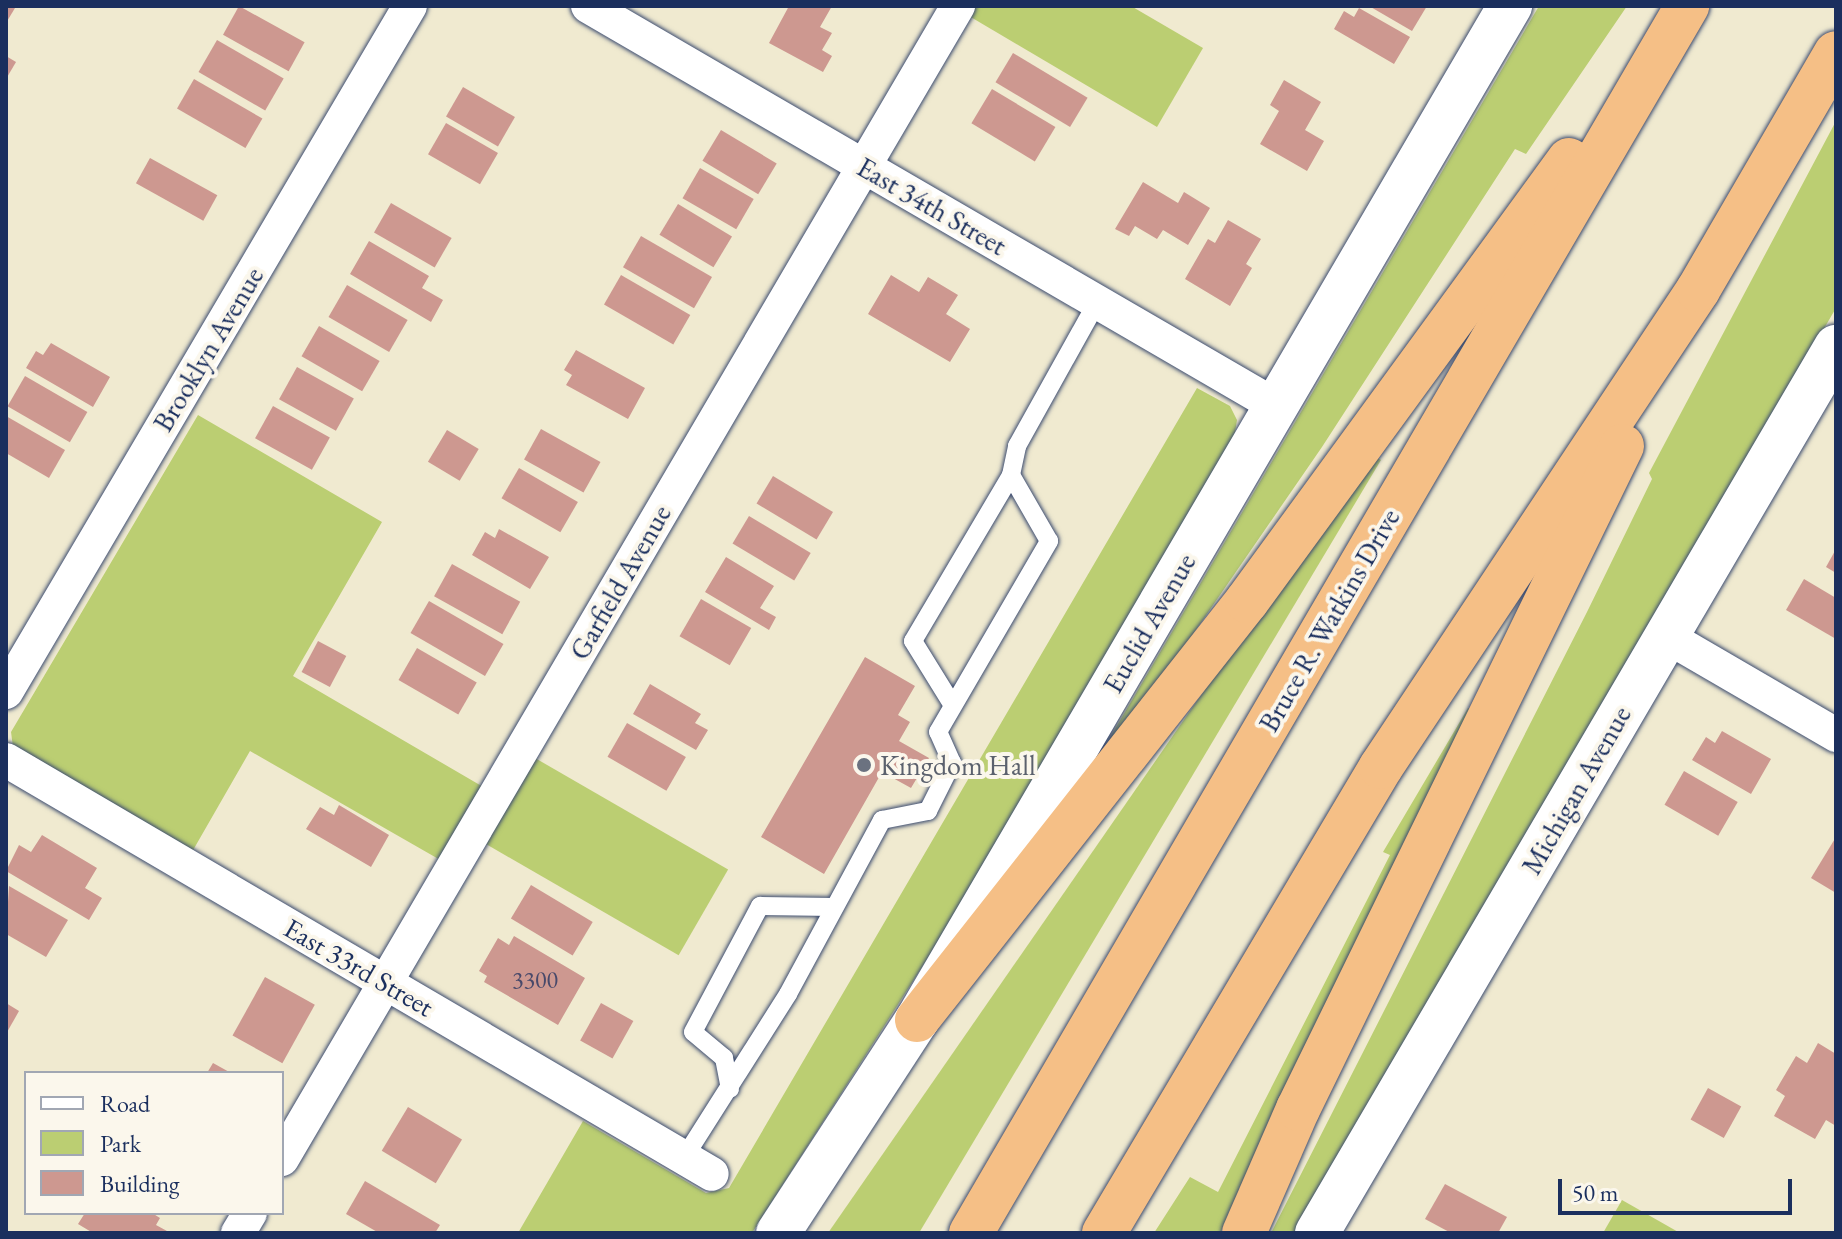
<!DOCTYPE html>
<style>
body{margin:0}
#map{position:relative;width:1842px;height:1239px;overflow:hidden;background:#f0ead0;font-family:"EB Garamond",serif}
div>[style]{position:absolute}
[style*='--x']{left:calc(var(--x)*1px);top:calc(var(--y)*1px);width:calc(var(--w)*1px);rotate:calc(var(--a)*1deg)}
.green>*{inset:0;background:#bbce72;transform-origin:0 0}
.building>*{inset:0;background:#cd9890;transform-origin:0 0}
.roads{filter:drop-shadow(0 0 2px #3b4b6f) drop-shadow(0 0 2px #3b4b6f)}
.service>*{height:18px;margin:-9px;padding:0 9px;transform-origin:9px;border-radius:9px;background:#fff}
.minor>*{height:34px;margin:-17px;padding:0 17px;transform-origin:17px;border-radius:17px;background:#fff}
.tertiary>*{height:44px;margin:-22px;padding:0 22px;transform-origin:22px;border-radius:22px;background:#fff}
.motorway>*{height:44px;margin:-22px;padding:0 22px;transform-origin:22px;border-radius:22px;background:#f5bf86}
.dots>*{width:22px;height:22px;translate:-50% -50%;box-sizing:border-box;border:4px solid #fbf7ec;border-radius:50%}
span{translate:-50% -50%;white-space:nowrap;text-align:center;line-height:1.15;-webkit-text-stroke:8px #fbf7ec;paint-order:stroke}
.number-label{font-size:24px;color:#48496a}
.number-label span{-webkit-text-stroke-width:0}
.street-label{font-size:28px;color:#1b2f5e}
.worship-label{font-size:28px;color:#5b616d}
.left{translate:0 -50%;text-align:left}
.frame{position:absolute;inset:0;border:8px solid #1b2f5e;pointer-events:none}
.legend{position:absolute;left:24px;top:1071px;width:260px;height:144px;box-sizing:border-box;background:#fbf7ec;border:2px solid #a1a7b3;margin:0;padding:10px 14px;list-style:none;font-size:24px;color:#1b2f5e}
.legend li{display:flex;align-items:center;gap:16px;height:40px}
.legend b{width:40px;border:2px solid #a1a7b3}
.scale{position:absolute;left:1558px;top:1179px;width:234px;height:36px;box-sizing:border-box;border:4px solid #1b2f5e;border-top:0;padding-left:10px;font-size:24px;line-height:28px;white-space:nowrap;color:#1b2f5e;-webkit-text-stroke:6px #fbf7ec;paint-order:stroke}
</style>
<div id="map">
<div class="green">
<div style="clip-path:polygon(975px 6px,1131px 6px,1203px 48px,1157px 127px,969px 16px)"></div>
<div style="clip-path:polygon(1539px 6px,1627px 6px,1526px 154px,1515px 149px,1322px 447px,1096px 775px,1091px 770px)"></div>
<div style="clip-path:polygon(1836px 121px,1836px 308px,1295px 1233px,1271px 1233px,1587px 612px,1652px 479px,1649px 473px)"></div>
<div style="clip-path:polygon(1197px 388px,1230px 406px,1237px 420px,1234px 438px,929px 956px,752px 1233px,518px 1233px,583px 1121px,706px 1193px,729px 1188px)"></div>
<div style="clip-path:polygon(198px 415px,382px 522px,293px 676px,485px 788px,442px 861px,250px 751px,192px 852px,13px 747px,11px 732px)"></div>
<div style="clip-path:polygon(1369px 453px,1381px 460px,919px 1233px,828px 1233px)"></div>
<div style="clip-path:polygon(1468px 708px,1480px 716px,1220px 1233px,1154px 1233px,1190px 1177px,1218px 1192px,1390px 855px,1383px 852px)"></div>
<div style="left:535px;top:758px;width:223px;height:99px;rotate:30deg"></div>
<div style="clip-path:polygon(1622px 1200px,1680px 1233px,1603px 1233px)"></div>
</div>
<div class="building">
<div style="clip-path:polygon(6px 6px,15px 8px,6px 23px)"></div>
<div style="left:239px;top:6px;width:75px;height:33px;rotate:29deg"></div>
<div style="clip-path:polygon(789px 6px,832px 6px,820px 27px,832px 33px,822px 50px,832px 56px,823px 72px,769px 43px)"></div>
<div style="clip-path:polygon(1369px 6px,1427px 6px,1412px 31px)"></div>
<div style="clip-path:polygon(1359px 8px,1410px 37px,1394px 64px,1334px 29px,1344px 11px,1354px 17px)"></div>
<div style="left:217px;top:40px;width:77px;height:37px;rotate:30deg"></div>
<div style="left:1013px;top:53px;width:87px;height:34px;rotate:31deg"></div>
<div style="clip-path:polygon(6px 56px,16px 62px,6px 79px)"></div>
<div style="left:194px;top:79px;width:79px;height:34px;rotate:30deg"></div>
<div style="clip-path:polygon(1284px 80px,1321px 102px,1305px 130px,1324px 141px,1307px 171px,1260px 144px,1279px 111px,1270px 105px)"></div>
<div style="left:463px;top:87px;width:60px;height:34px;rotate:30deg"></div>
<div style="left:992px;top:89px;width:74px;height:40px;rotate:31deg"></div>
<div style="left:446px;top:123px;width:60px;height:36px;rotate:30deg"></div>
<div style="left:721px;top:130px;width:65px;height:36px;rotate:31deg"></div>
<div style="left:150px;top:158px;width:77px;height:29px;rotate:29deg"></div>
<div style="left:700px;top:168px;width:62px;height:35px;rotate:30deg"></div>
<div style="clip-path:polygon(1143px 182px,1178px 203px,1184px 192px,1210px 208px,1188px 245px,1163px 230px,1157px 239px,1135px 226px,1129px 236px,1115px 229px)"></div>
<div style="left:391px;top:203px;width:70px;height:34px;rotate:30deg"></div>
<div style="left:678px;top:204px;width:63px;height:36px;rotate:31deg"></div>
<div style="clip-path:polygon(1228px 220px,1261px 239px,1246px 264px,1252px 268px,1230px 306px,1185px 279px,1208px 239px,1215px 243px)"></div>
<div style="left:641px;top:236px;width:82px;height:36px;rotate:30deg"></div>
<div style="clip-path:polygon(369px 241px,429px 276px,422px 288px,443px 300px,431px 322px,350px 274px)"></div>
<div style="left:621px;top:275px;width:80px;height:34px;rotate:30deg"></div>
<div style="clip-path:polygon(891px 275px,919px 292px,928px 277px,958px 295px,946px 314px,970px 329px,950px 362px,868px 314px)"></div>
<div style="left:347px;top:285px;width:70px;height:37px;rotate:30deg"></div>
<div style="left:319px;top:326px;width:70px;height:35px;rotate:30deg"></div>
<div style="clip-path:polygon(51px 343px,110px 377px,93px 407px,26px 368px,36px 351px,43px 355px)"></div>
<div style="clip-path:polygon(576px 350px,645px 388px,628px 419px,566px 385px,572px 375px,564px 370px)"></div>
<div style="left:297px;top:367px;width:65px;height:37px;rotate:29deg"></div>
<div style="left:25px;top:376px;width:72px;height:35px;rotate:30deg"></div>
<div style="left:273px;top:406px;width:65px;height:37px;rotate:29deg"></div>
<div style="clip-path:polygon(6px 416px,65px 450px,49px 478px,6px 453px)"></div>
<div style="left:541px;top:429px;width:68px;height:35px;rotate:29deg"></div>
<div style="left:447px;top:430px;width:37px;height:37px;rotate:31deg"></div>
<div style="left:519px;top:468px;width:68px;height:35px;rotate:30deg"></div>
<div style="left:773px;top:476px;width:70px;height:32px;rotate:31deg"></div>
<div style="left:749px;top:516px;width:72px;height:32px;rotate:31deg"></div>
<div style="clip-path:polygon(499px 529px,549px 557px,530px 589px,472px 555px,485px 532px,495px 538px)"></div>
<div style="clip-path:polygon(1836px 549px,1836px 573px,1826px 567px)"></div>
<div style="clip-path:polygon(726px 557px,774px 586px,760px 608px,776px 617px,769px 630px,705px 592px)"></div>
<div style="left:452px;top:564px;width:78px;height:37px;rotate:29deg"></div>
<div style="clip-path:polygon(1804px 579px,1836px 598px,1836px 639px,1786px 610px)"></div>
<div style="left:701px;top:599px;width:58px;height:43px;rotate:30deg"></div>
<div style="left:429px;top:601px;width:86px;height:37px;rotate:30deg"></div>
<div style="left:318px;top:641px;width:32px;height:35px;rotate:28deg"></div>
<div style="left:417px;top:648px;width:69px;height:37px;rotate:30deg"></div>
<div style="clip-path:polygon(865px 657px,915px 686px,898px 715px,910px 722px,899px 741px,929px 758px,911px 788px,882px 772px,824px 874px,761px 837px)"></div>
<div style="clip-path:polygon(650px 684px,701px 714px,695px 723px,708px 730px,696px 750px,633px 714px)"></div>
<div style="left:627px;top:723px;width:68px;height:39px;rotate:30deg"></div>
<div style="clip-path:polygon(1722px 731px,1771px 759px,1751px 794px,1692px 760px,1706px 737px,1715px 743px)"></div>
<div style="left:1684px;top:771px;width:62px;height:39px;rotate:30deg"></div>
<div style="clip-path:polygon(339px 805px,389px 835px,371px 867px,306px 829px,320px 807px,334px 815px)"></div>
<div style="clip-path:polygon(42px 835px,97px 868px,85px 888px,102px 898px,89px 920px,6px 871px,19px 845px,31px 852px)"></div>
<div style="clip-path:polygon(1836px 837px,1836px 893px,1811px 878px)"></div>
<div style="left:531px;top:885px;width:72px;height:39px;rotate:31deg"></div>
<div style="clip-path:polygon(9px 886px,68px 920px,46px 957px,6px 934px)"></div>
<div style="clip-path:polygon(514px 936px,585px 978px,558px 1025px,484px 982px,487px 976px,479px 971px,498px 938px,509px 945px)"></div>
<div style="left:265px;top:977px;width:57px;height:67px;rotate:29deg"></div>
<div style="clip-path:polygon(6px 1003px,19px 1011px,6px 1034px)"></div>
<div style="left:601px;top:1003px;width:37px;height:43px;rotate:29deg"></div>
<div style="clip-path:polygon(1818px 1043px,1836px 1054px,1836px 1126px,1826px 1120px,1815px 1139px,1774px 1116px,1785px 1096px,1776px 1090px,1796px 1056px,1807px 1063px)"></div>
<div style="clip-path:polygon(213px 1063px,231px 1073px,207px 1073px)"></div>
<div style="left:1708px;top:1088px;width:38px;height:36px;rotate:29deg"></div>
<div style="left:408px;top:1107px;width:63px;height:51px;rotate:31deg"></div>
<div style="clip-path:polygon(365px 1181px,440px 1225px,435px 1233px,379px 1233px,346px 1214px)"></div>
<div style="clip-path:polygon(1445px 1184px,1507px 1217px,1498px 1233px,1451px 1233px,1425px 1219px)"></div>
<div style="clip-path:polygon(85px 1213px,152px 1213px,160px 1218px,156px 1225px,167px 1231px,93px 1233px,78px 1224px)"></div>
</div>
<div class="roads">
<div class="service">
<div style="--x:952;--y:704;--w:74;--a:-121.8"></div>
<div style="--x:913;--y:641;--w:193;--a:-59.4"></div>
<div style="--x:1011;--y:475;--w:30;--a:-78"></div>
<div style="--x:1017;--y:446;--w:165;--a:-60.9"></div>
<div style="--x:730;--y:1089;--w:32;--a:-101"></div>
<div style="--x:724;--y:1058;--w:40;--a:-140"></div>
<div style="--x:693;--y:1032;--w:143;--a:-62"></div>
<div style="--x:760;--y:906;--w:74;--a:0.8"></div>
<div style="--x:684;--y:1158;--w:194;--a:-57.6"></div>
<div style="--x:788;--y:994;--w:198;--a:-61.6"></div>
<div style="--x:882;--y:820;--w:47;--a:-11.1"></div>
<div style="--x:928;--y:811;--w:54;--a:-63.4"></div>
<div style="--x:952;--y:763;--w:34;--a:-114"></div>
<div style="--x:938;--y:732;--w:221;--a:-59.8"></div>
<div style="--x:1049;--y:541;--w:76;--a:-119.9"></div>
</div>
<div class="minor">
<div style="--x:588;--y:6;--w:796;--a:30.17"></div>
<div style="--x:1666;--y:636;--w:197;--a:30.2"></div>
<div style="--x:6;--y:692;--w:796;--a:-59.51"></div>
<div style="--x:6;--y:760;--w:818;--a:30.39"></div>
<div style="--x:282;--y:1159;--w:1337;--a:-59.62"></div>
<div style="--x:238;--y:1233;--w:23;--a:-59"></div>
</div>
<div class="tertiary">
<div style="--x:778;--y:1233;--w:254;--a:-56.9"></div>
<div style="--x:917;--y:1020;--w:1175;--a:-59.68"></div>
<div style="--x:1317;--y:1233;--w:1027;--a:-59.64"></div>
</div>
<div class="motorway">
<div style="--x:917;--y:1020;--w:533;--a:-51.78"></div>
<div style="--x:1247;--y:601;--w:546;--a:-53.86"></div>
<div style="--x:971;--y:1233;--w:1421;--a:-59.73"></div>
<div style="--x:1104;--y:1233;--w:542;--a:-59.27"></div>
<div style="--x:1381;--y:767;--w:573;--a:-56.39"></div>
<div style="--x:1698;--y:290;--w:274;--a:-59.8"></div>
<div style="--x:1244;--y:1233;--w:135;--a:-66.5"></div>
<div style="--x:1298;--y:1109;--w:738;--a:-63.96"></div>
</div>
</div>
<div class="dots">
<div style="left:864px;top:765px;background:#6b7280"></div>
</div>
<div class="number-label">
<span style="left:535px;top:980px">3300</span>
</div>
<div class="street-label">
<span style="left:932px;top:206px;rotate:30deg">East 34th Street</span>
<span style="left:208px;top:349px;rotate:-59deg">Brooklyn Avenue</span>
<span style="left:620px;top:582px;rotate:-60deg">Garfield Avenue</span>
<span style="left:1329px;top:620px;rotate:-60deg">Bruce R. Watkins Drive</span>
<span style="left:1149px;top:623px;rotate:-60deg">Euclid Avenue</span>
<span style="left:1576px;top:790px;rotate:-60deg">Michigan Avenue</span>
<span style="left:359px;top:967px;rotate:30deg">East 33rd Street</span>
</div>
<div class="worship-label">
<span class="left" style="left:880px;top:765px">Kingdom Hall</span>
</div>
<div class="frame"></div>
<ul class="legend">
<li><b style="height:10px;background:#fff"></b>Road</li>
<li><b style="height:22px;background:#bbce72"></b>Park</li>
<li><b style="height:22px;background:#cd9890"></b>Building</li>
</ul>
<div class="scale">50 m</div>
</div>
